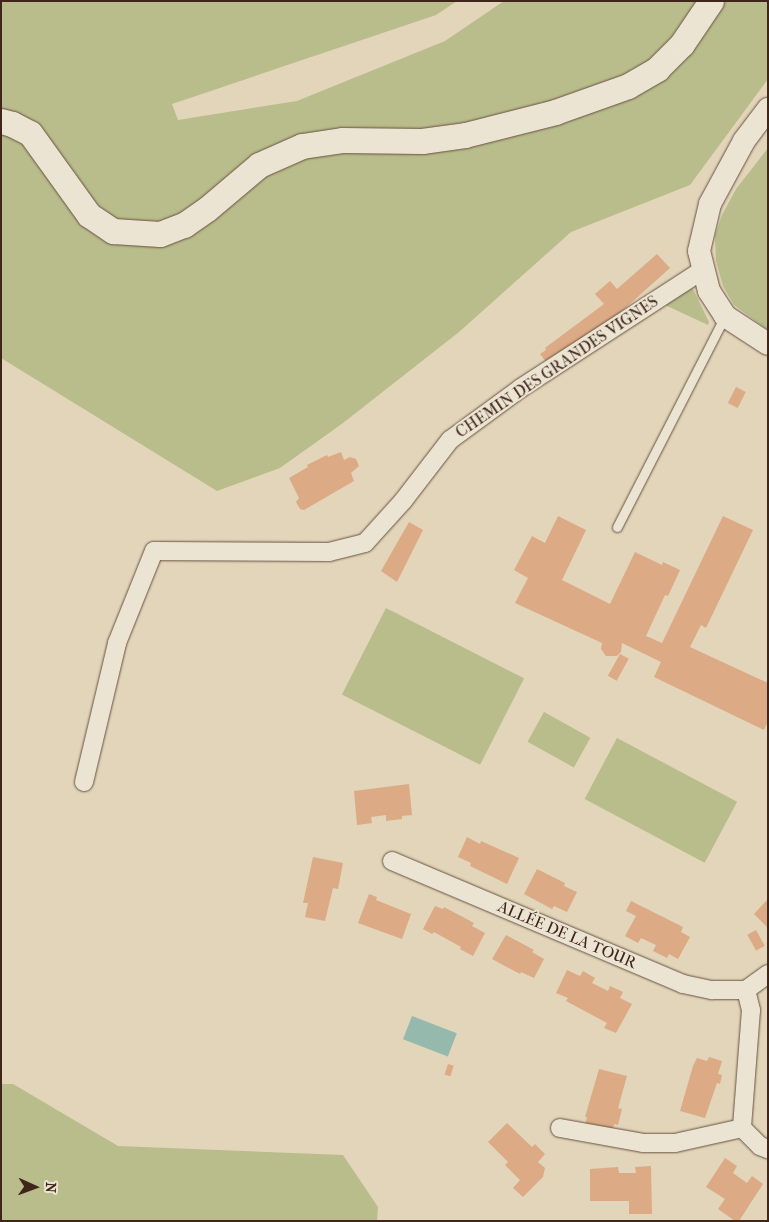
<!DOCTYPE html>
<meta charset="utf-8">
<style>
body{margin:0}
#map{position:relative;width:769px;height:1222px;overflow:hidden;background:#e2d5b9;font-family:"IM FELL French Canon",serif}
div>[style]{position:absolute}
[style*='--x']{left:calc(var(--x)*1px);top:calc(var(--y)*1px);width:calc(var(--w)*1px);rotate:calc(var(--a)*1deg)}
.green>*{inset:0;background:#b9bc8b;transform-origin:0 0}
.water>*{inset:0;background:#95b9ac;transform-origin:0 0}
.building>*{inset:0;background:#dcaa85;transform-origin:0 0}
.roads{filter:drop-shadow(0 0 1px #685142) drop-shadow(0 0 1px #685142)}
.service>*{height:9px;margin:-4.5px;padding:0 4.5px;transform-origin:4.5px;border-radius:4.5px;background:#ece4d2}
.minor>*{height:18px;margin:-9px;padding:0 9px;transform-origin:9px;border-radius:9px;background:#ece4d2}
.tertiary>*{height:22px;margin:-11px;padding:0 11px;transform-origin:11px;border-radius:11px;background:#ece4d2}
.secondary>*{height:25px;margin:-12.5px;padding:0 12.5px;transform-origin:12.5px;border-radius:12.5px;background:#ece4d2}
span{translate:-50% -50%;white-space:nowrap;text-align:center;line-height:1.15;-webkit-text-stroke:4px #ece4d2;paint-order:stroke}
.street-label{font-size:16px;color:#3f251a}
.frame{position:absolute;inset:0;border:2px solid #3f251a;pointer-events:none}
.north{position:absolute;left:10px;top:1162px;width:50px;height:50px;-webkit-text-stroke:4px #ece4d2;paint-order:stroke;rotate:92deg;font-size:14px;font-weight:700;line-height:20px;text-align:center;color:#3f251a}
.north::after{content:'';display:block;margin:auto;width:18px;height:22px;background:#3f251a;clip-path:polygon(50% 0,100% 100%,50% 72%,0 100%)}
</style>
<div id="map">
<div class="green">
<div style="clip-path:polygon(1px 1px,457px 1px,436px 15px,172px 104px,178px 120px,297px 101px,445px 41px,504px 1px,768px 1px,768px 79px,690px 185px,571px 232px,459px 332px,343px 423px,280px 468px,217px 491px,1px 358px)"></div>
<div style="clip-path:polygon(768px 148px,768px 330px,734px 305px,723px 286px,716px 261px,715px 236px,722px 215px,736px 189px)"></div>
<div style="clip-path:polygon(691px 285px,709px 322px,708px 325px,663px 304px)"></div>
<div style="left:386px;top:608px;width:155px;height:97px;rotate:27deg"></div>
<div style="left:544px;top:712px;width:53px;height:34px;rotate:29deg"></div>
<div style="left:617px;top:738px;width:136px;height:69px;rotate:28deg"></div>
<div style="clip-path:polygon(1px 1084px,13px 1084px,118px 1146px,343px 1155px,378px 1207px,377px 1221px,1px 1221px)"></div>
</div>
<div class="water">
<div style="left:412px;top:1016px;width:48px;height:25px;rotate:21deg"></div>
</div>
<div class="building">
<div style="clip-path:polygon(657px 254px,670px 268px,613px 319px,550px 367px,540px 354px,546px 350px,545px 348px,604px 304px,595px 294px,610px 281px,617px 289px)"></div>
<div style="left:736px;top:387px;width:11px;height:18px;rotate:27deg"></div>
<div style="clip-path:polygon(341px 452px,344px 460px,350px 457px,356px 459px,359px 466px,351px 473px,354px 481px,304px 510px,300px 509px,296px 502px,299px 498px,289px 478px,308px 467px,307px 465px,327px 455px,328px 457px)"></div>
<div style="clip-path:polygon(558px 516px,586px 530px,562px 580px,610px 604px,635px 552px,662px 565px,663px 562px,680px 570px,668px 596px,665px 595px,646px 636px,662px 643px,723px 516px,753px 530px,706px 628px,701px 625px,690px 647px,768px 683px,768px 721px,764px 730px,654px 677px,661px 662px,622px 643px,621px 652px,617px 656px,606px 656px,601px 649px,602px 643px,515px 603px,528px 578px,514px 570px,532px 536px,545px 543px)"></div>
<div style="clip-path:polygon(409px 522px,423px 530px,397px 582px,381px 571px)"></div>
<div style="left:620px;top:654px;width:10px;height:25px;rotate:29deg"></div>
<div style="clip-path:polygon(409px 784px,412px 815px,402px 816px,402px 819px,386px 821px,386px 815px,371px 817px,372px 823px,357px 825px,354px 791px)"></div>
<div style="clip-path:polygon(467px 837px,480px 844px,481px 841px,519px 858px,507px 884px,470px 866px,471px 863px,458px 857px)"></div>
<div style="clip-path:polygon(313px 857px,343px 863px,338px 889px,333px 888px,325px 921px,305px 917px,308px 903px,303px 903px)"></div>
<div style="clip-path:polygon(537px 869px,565px 883px,564px 886px,577px 892px,567px 912px,554px 906px,552px 909px,524px 894px)"></div>
<div style="clip-path:polygon(369px 894px,377px 897px,376px 900px,411px 914px,402px 939px,358px 923px)"></div>
<div style="clip-path:polygon(768px 899px,768px 928px,754px 914px)"></div>
<div style="clip-path:polygon(631px 901px,683px 927px,681px 932px,690px 937px,678px 959px,669px 954px,667px 958px,653px 951px,656px 945px,641px 938px,638px 943px,625px 936px,636px 916px,626px 911px)"></div>
<div style="clip-path:polygon(435px 906px,443px 909px,444px 907px,474px 923px,472px 926px,485px 933px,473px 956px,460px 949px,461px 947px,434px 932px,432px 934px,423px 929px)"></div>
<div style="left:756px;top:930px;width:18px;height:10px;rotate:61deg"></div>
<div style="clip-path:polygon(506px 935px,534px 950px,532px 952px,544px 959px,534px 978px,521px 972px,520px 974px,492px 959px)"></div>
<div style="clip-path:polygon(567px 970px,580px 976px,583px 971px,595px 978px,592px 983px,608px 991px,610px 986px,623px 992px,620px 998px,632px 1004px,616px 1033px,604px 1028px,607px 1023px,566px 1001px,568px 998px,556px 993px)"></div>
<div style="clip-path:polygon(709px 1057px,722px 1061px,718px 1074px,722px 1075px,720px 1084px,717px 1083px,705px 1118px,680px 1111px,693px 1066px,697px 1058px,707px 1061px)"></div>
<div style="left:448px;top:1064px;width:6px;height:11px;rotate:18deg"></div>
<div style="clip-path:polygon(599px 1069px,627px 1076px,618px 1108px,622px 1109px,618px 1125px,614px 1124px,612px 1133px,585px 1126px,587px 1117px,585px 1117px)"></div>
<div style="clip-path:polygon(507px 1123px,532px 1147px,535px 1144px,545px 1154px,538px 1162px,545px 1168px,543px 1177px,523px 1197px,513px 1188px,520px 1180px,505px 1165px,508px 1162px,488px 1142px)"></div>
<div style="clip-path:polygon(725px 1158px,737px 1166px,733px 1173px,747px 1183px,752px 1176px,763px 1184px,739px 1221px,735px 1221px,718px 1209px,725px 1199px,706px 1187px)"></div>
<div style="clip-path:polygon(651px 1166px,652px 1214px,629px 1214px,629px 1201px,590px 1201px,590px 1169px,618px 1167px,619px 1173px,636px 1173px,635px 1167px)"></div>
</div>
<div class="roads">
<div class="service">
<div style="--x:617;--y:527;--w:237;--a:-62.9"></div>
</div>
<div class="minor">
<div style="--x:84;--y:782;--w:143;--a:-76.6"></div>
<div style="--x:117;--y:643;--w:99;--a:-68.1"></div>
<div style="--x:154;--y:551;--w:175;--a:0.3"></div>
<div style="--x:329;--y:552;--w:37;--a:-14"></div>
<div style="--x:365;--y:543;--w:57;--a:-47.9"></div>
<div style="--x:403;--y:501;--w:77;--a:-52.4"></div>
<div style="--x:450;--y:440;--w:88;--a:-36.2"></div>
<div style="--x:521;--y:388;--w:218;--a:-33"></div>
<div style="--x:392;--y:861;--w:316;--a:22.9"></div>
<div style="--x:683;--y:984;--w:30;--a:12"></div>
<div style="--x:712;--y:990;--w:34;--a:0"></div>
<div style="--x:768;--y:974;--w:27;--a:144"></div>
<div style="--x:746;--y:990;--w:21;--a:76"></div>
<div style="--x:751;--y:1010;--w:118;--a:94.4"></div>
<div style="--x:742;--y:1128;--w:25;--a:45"></div>
<div style="--x:760;--y:1146;--w:9;--a:21"></div>
<div style="--x:560;--y:1128;--w:84;--a:10.2"></div>
<div style="--x:643;--y:1143;--w:32;--a:0"></div>
<div style="--x:675;--y:1143;--w:69;--a:-12.6"></div>
</div>
<div class="tertiary">
<div style="--x:768;--y:109;--w:40;--a:127"></div>
<div style="--x:744;--y:141;--w:72;--a:118.4"></div>
<div style="--x:710;--y:204;--w:48;--a:103.2"></div>
<div style="--x:699;--y:251;--w:41;--a:76"></div>
<div style="--x:709;--y:291;--w:30;--a:57"></div>
<div style="--x:725;--y:316;--w:51;--a:33.1"></div>
</div>
<div class="secondary">
<div style="--x:1;--y:121;--w:11;--a:15"></div>
<div style="--x:12;--y:124;--w:20;--a:27"></div>
<div style="--x:30;--y:133;--w:101;--a:54.3"></div>
<div style="--x:89;--y:215;--w:29;--a:34"></div>
<div style="--x:113;--y:231;--w:47;--a:3.7"></div>
<div style="--x:160;--y:234;--w:26;--a:-21"></div>
<div style="--x:184;--y:225;--w:28;--a:-35"></div>
<div style="--x:207;--y:209;--w:68;--a:-40.2"></div>
<div style="--x:259;--y:165;--w:47;--a:-23.8"></div>
<div style="--x:302;--y:146;--w:40;--a:-8.5"></div>
<div style="--x:342;--y:140;--w:80;--a:0.7"></div>
<div style="--x:422;--y:141;--w:43;--a:-7.9"></div>
<div style="--x:465;--y:135;--w:93;--a:-14.3"></div>
<div style="--x:555;--y:112;--w:77;--a:-19.6"></div>
<div style="--x:628;--y:86;--w:34;--a:-30"></div>
<div style="--x:657;--y:69;--w:35;--a:-45"></div>
<div style="--x:682;--y:44;--w:52;--a:-56"></div>
</div>
</div>
<div class="street-label">
<span style="left:557px;top:367px;rotate:-34deg">CHEMIN DES GRANDES VIGNES</span>
<span style="left:567px;top:935px;rotate:23deg">ALLÉE DE LA TOUR</span>
</div>
<div class="frame"></div>
<div class="north">N</div>
</div>
